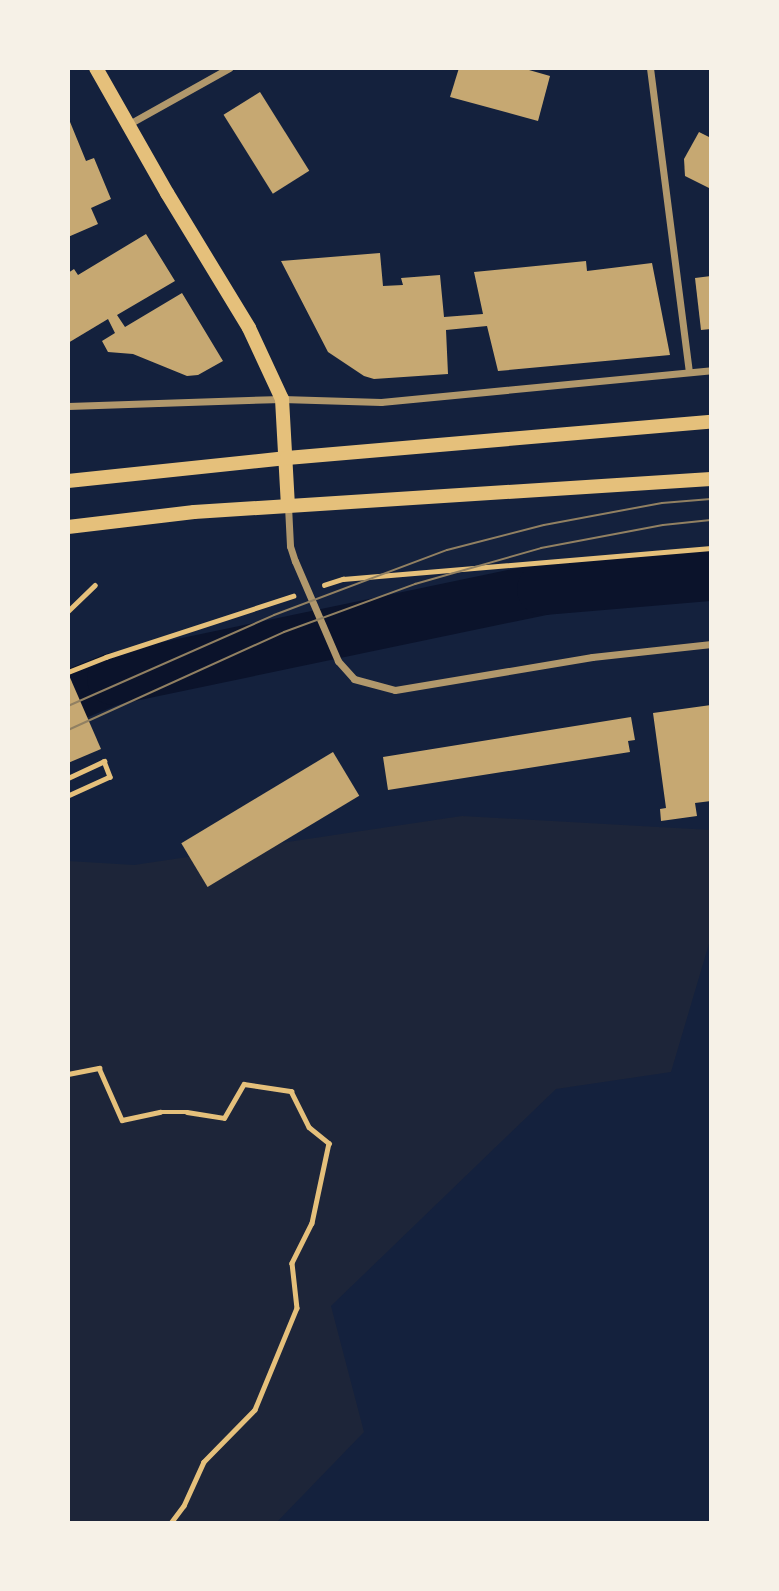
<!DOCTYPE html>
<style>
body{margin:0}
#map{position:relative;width:779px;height:1591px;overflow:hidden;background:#14213d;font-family:"PT Serif",serif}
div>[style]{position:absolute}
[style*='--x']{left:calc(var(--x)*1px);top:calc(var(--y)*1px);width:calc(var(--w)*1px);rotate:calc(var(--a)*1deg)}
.green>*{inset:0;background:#1d2539}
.river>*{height:52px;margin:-26px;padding:0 26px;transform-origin:26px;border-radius:26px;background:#0b132b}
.building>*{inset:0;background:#c6a872;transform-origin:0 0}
.path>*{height:4.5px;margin:-2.25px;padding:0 2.25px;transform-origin:2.25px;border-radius:2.25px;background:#e5c07b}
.minor>*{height:7px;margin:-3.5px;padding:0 3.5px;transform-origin:3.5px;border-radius:3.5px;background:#b1986c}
.secondary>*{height:14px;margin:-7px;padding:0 7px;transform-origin:7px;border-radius:7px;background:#e5c07b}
.tram>*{height:2px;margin:-1px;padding:0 1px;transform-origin:1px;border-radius:1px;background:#918062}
span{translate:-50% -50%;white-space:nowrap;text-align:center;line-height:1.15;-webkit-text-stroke:7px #f6f1e7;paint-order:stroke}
.frame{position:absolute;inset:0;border:70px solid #f6f1e7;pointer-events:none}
</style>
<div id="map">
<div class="green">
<div style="clip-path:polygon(462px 816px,711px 830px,711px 937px,671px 1072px,556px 1089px,331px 1306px,364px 1432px,276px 1523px,68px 1523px,68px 861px,134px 865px)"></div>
</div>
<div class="river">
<div style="--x:68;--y:697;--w:48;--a:-21.8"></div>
<div style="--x:113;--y:679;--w:439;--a:-11.8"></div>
<div style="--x:543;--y:589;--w:169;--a:-4.8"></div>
</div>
<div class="building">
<div style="clip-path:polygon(459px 68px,522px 68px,550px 76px,538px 121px,450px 97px)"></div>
<div style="left:260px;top:92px;width:93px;height:43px;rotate:58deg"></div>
<div style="clip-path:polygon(68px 117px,86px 161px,94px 158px,111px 199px,91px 208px,98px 224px,68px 237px)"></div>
<div style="clip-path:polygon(699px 132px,711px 138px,711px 189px,685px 176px,684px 159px)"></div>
<div style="clip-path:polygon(146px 234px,175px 281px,117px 315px,125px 327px,182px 293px,223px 361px,198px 375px,187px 376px,133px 354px,108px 352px,102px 341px,115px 333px,108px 319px,68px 343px,68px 273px,74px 269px,78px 275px)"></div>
<div style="clip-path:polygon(380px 253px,383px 286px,403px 285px,401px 278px,440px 275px,444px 317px,483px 314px,474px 272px,586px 261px,587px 271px,652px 263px,670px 355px,498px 371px,487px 326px,446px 330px,448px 374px,374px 379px,364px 376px,328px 352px,281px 261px)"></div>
<div style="clip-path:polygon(711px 276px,711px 329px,701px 330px,695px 278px)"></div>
<div style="clip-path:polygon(68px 673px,101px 749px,68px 763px)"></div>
<div style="clip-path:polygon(711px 705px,711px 801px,695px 803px,697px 816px,661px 821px,660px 809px,666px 808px,653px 713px)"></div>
<div style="clip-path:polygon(631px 717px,635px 740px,628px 741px,630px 752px,388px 790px,383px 757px)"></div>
<div style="left:333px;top:752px;width:51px;height:177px;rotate:59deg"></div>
</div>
<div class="path">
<div style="--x:324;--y:585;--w:20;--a:-18"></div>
<div style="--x:343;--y:579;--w:369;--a:-4.8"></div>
<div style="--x:68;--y:611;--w:37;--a:-44"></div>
<div style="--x:68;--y:672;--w:41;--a:-21.5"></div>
<div style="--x:106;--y:657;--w:197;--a:-18.1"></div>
<div style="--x:68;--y:778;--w:40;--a:-25"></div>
<div style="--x:104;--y:761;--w:17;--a:69"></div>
<div style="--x:110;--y:777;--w:46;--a:155.7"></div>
<div style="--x:68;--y:1074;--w:32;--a:-11"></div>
<div style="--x:99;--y:1068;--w:57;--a:66.1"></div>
<div style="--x:122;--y:1120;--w:39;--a:-12"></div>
<div style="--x:160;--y:1112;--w:27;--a:0"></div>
<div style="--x:187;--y:1112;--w:37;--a:9"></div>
<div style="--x:224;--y:1118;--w:39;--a:-60"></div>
<div style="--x:244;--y:1084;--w:48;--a:8.5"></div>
<div style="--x:291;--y:1091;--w:40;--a:63.4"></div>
<div style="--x:309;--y:1127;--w:26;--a:39"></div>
<div style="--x:329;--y:1143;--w:82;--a:102"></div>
<div style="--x:312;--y:1223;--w:45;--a:116.6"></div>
<div style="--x:292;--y:1263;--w:45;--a:83.7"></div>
<div style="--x:297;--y:1308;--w:110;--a:112.4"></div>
<div style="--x:255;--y:1410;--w:73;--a:134.4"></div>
<div style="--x:204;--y:1462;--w:48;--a:114.4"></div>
<div style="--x:184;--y:1506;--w:21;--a:127"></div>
</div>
<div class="minor">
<div style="--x:650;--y:68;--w:306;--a:82.7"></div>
<div style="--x:129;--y:124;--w:115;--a:-29.2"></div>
<div style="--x:68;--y:406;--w:214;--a:-1.9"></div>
<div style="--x:282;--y:399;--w:99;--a:1.7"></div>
<div style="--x:381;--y:402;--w:332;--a:-5.5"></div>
<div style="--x:288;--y:506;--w:40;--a:87.1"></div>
<div style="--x:290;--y:546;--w:16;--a:72"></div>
<div style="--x:295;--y:561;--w:109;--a:66.7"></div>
<div style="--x:338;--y:661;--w:24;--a:48"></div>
<div style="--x:354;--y:679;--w:42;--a:15"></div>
<div style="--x:395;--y:690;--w:200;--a:-9.5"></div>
<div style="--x:592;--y:657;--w:120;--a:-6.2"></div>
</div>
<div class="secondary">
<div style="--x:96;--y:68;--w:144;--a:60.4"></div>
<div style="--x:167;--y:193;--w:158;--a:58.7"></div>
<div style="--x:249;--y:328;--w:78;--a:65.1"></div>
<div style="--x:282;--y:399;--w:107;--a:86.8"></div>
<div style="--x:68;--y:481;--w:220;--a:-6"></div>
<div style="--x:287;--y:458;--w:426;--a:-4.9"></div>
<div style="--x:68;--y:527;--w:127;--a:-6.8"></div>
<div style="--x:194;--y:512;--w:518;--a:-3.65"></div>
</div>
<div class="tram">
<div style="--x:68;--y:706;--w:225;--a:-23.8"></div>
<div style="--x:274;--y:615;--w:185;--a:-20.6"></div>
<div style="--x:447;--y:550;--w:100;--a:-14.5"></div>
<div style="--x:544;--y:525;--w:120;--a:-10.6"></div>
<div style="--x:662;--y:503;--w:49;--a:-4.7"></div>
<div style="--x:68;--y:730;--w:237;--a:-24.4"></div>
<div style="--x:284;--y:632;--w:140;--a:-20.1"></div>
<div style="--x:415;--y:584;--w:131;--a:-15.9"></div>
<div style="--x:541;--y:548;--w:124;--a:-10.7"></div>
<div style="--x:663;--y:525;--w:48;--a:-5.9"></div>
</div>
<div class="frame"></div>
</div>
